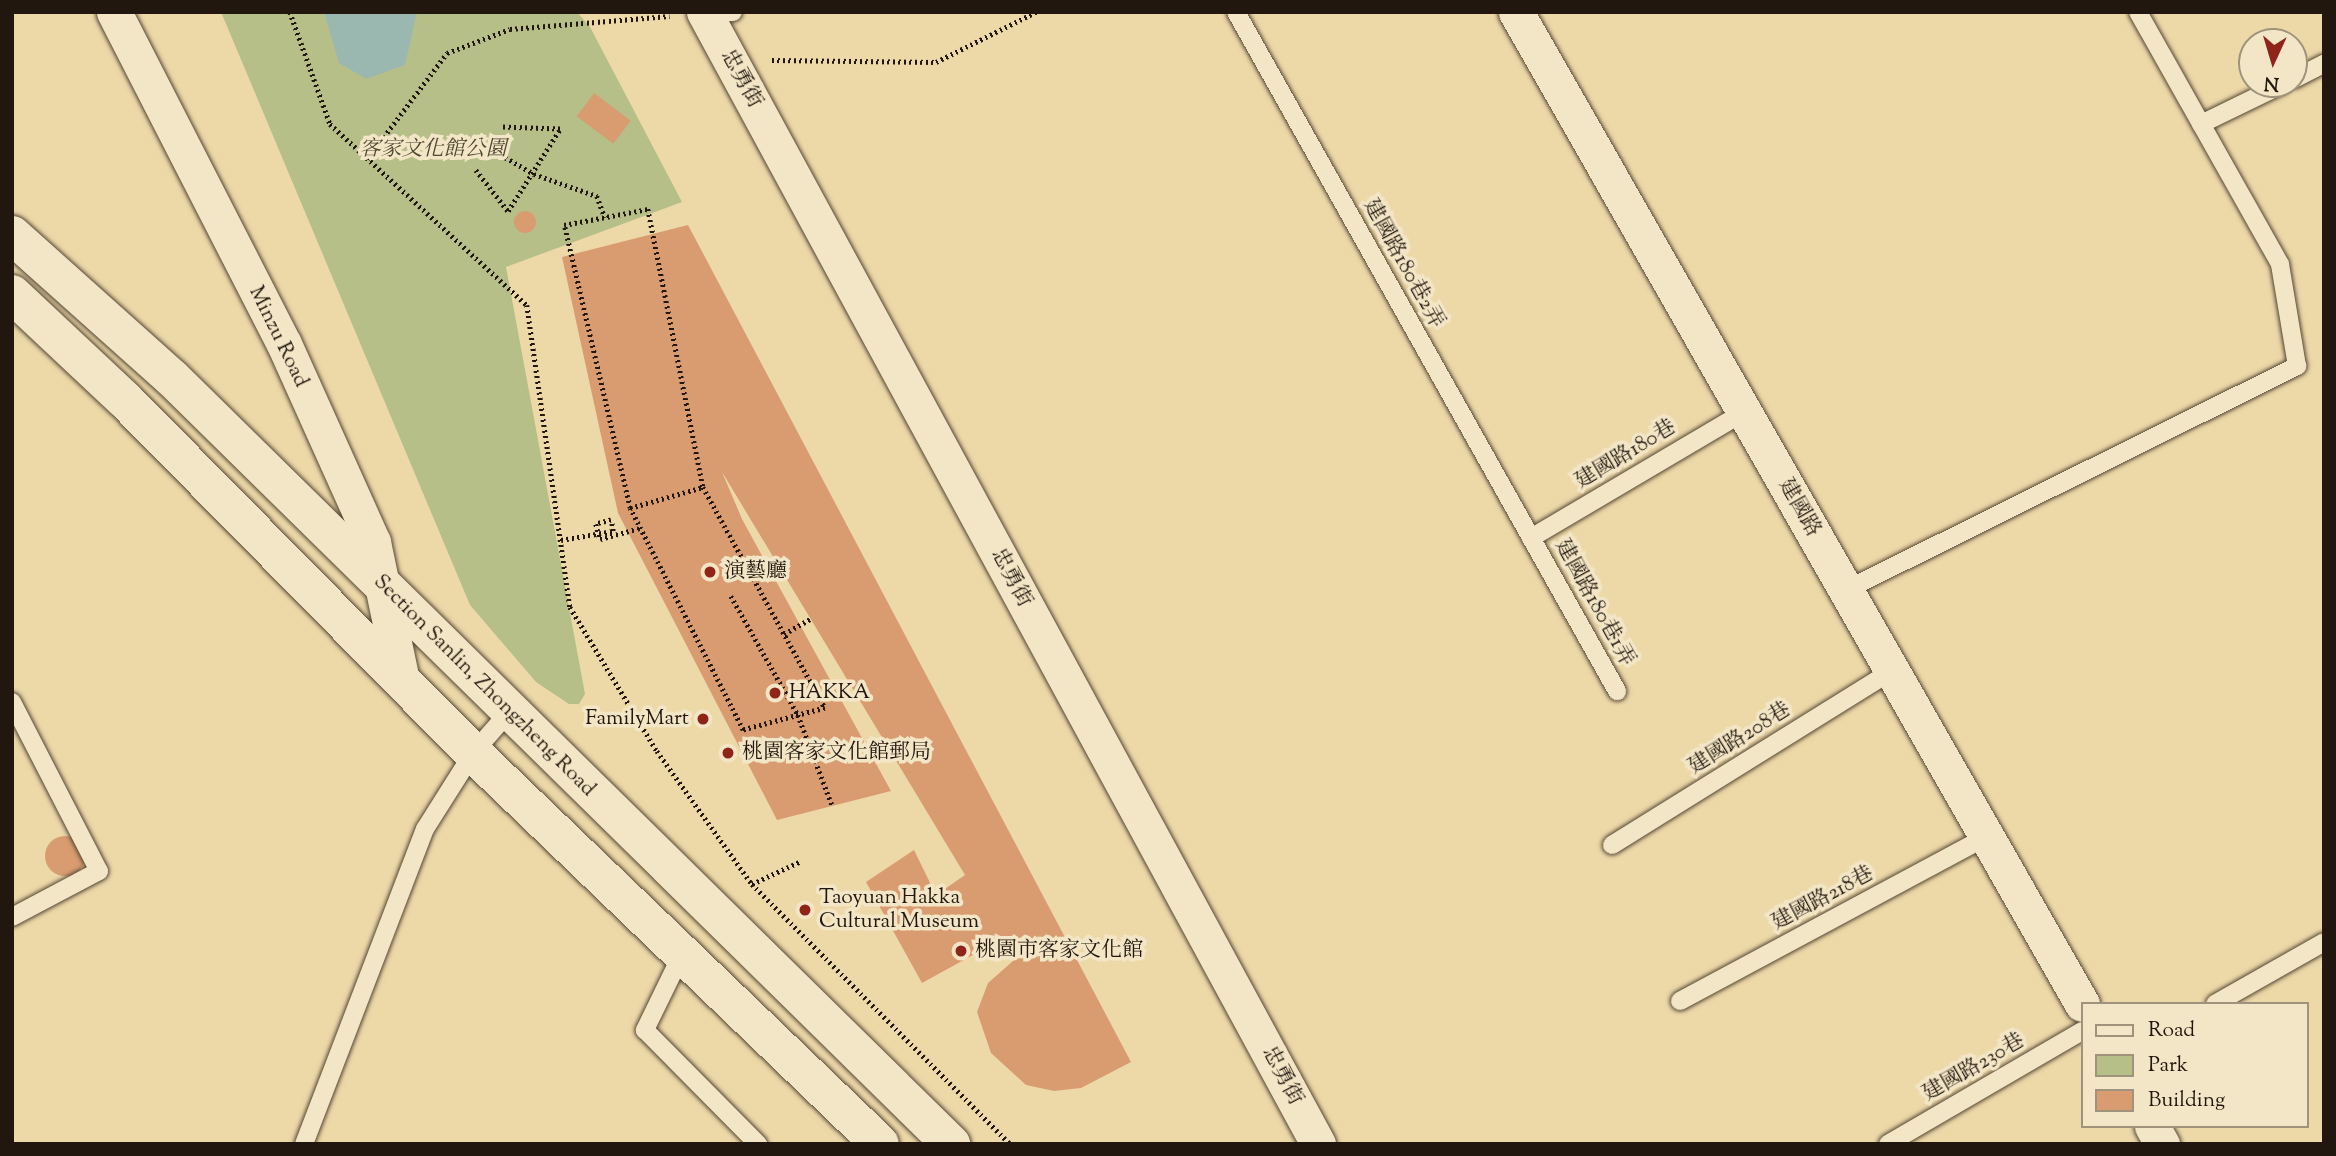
<!DOCTYPE html>
<meta charset="utf-8">
<style>
body{margin:0}
#map{position:relative;width:2336px;height:1156px;overflow:hidden;background:#edd8a8;font-family:"Sorts Mill Goudy","Noto Serif TC",serif}
div>[style]{position:absolute}
[style*='--x']{left:calc(var(--x)*1px);top:calc(var(--y)*1px);width:calc(var(--w)*1px);rotate:calc(var(--a)*1deg)}
.green>*{inset:0;background:#b7bf89}
.water>*{inset:0;background:#9bb8b0}
.building>*{inset:0;background:#d99c70;transform-origin:0 0}
.round{border-radius:50%}
.path>*{height:4.5px;margin-top:-2.25px;transform-origin:0;background:repeating-linear-gradient(90deg,#21170e 0 2px,transparent 0 5.5px)}
.roads{filter:drop-shadow(0 0 2px #544734) drop-shadow(0 0 2px #544734)}
.service>*{height:18px;margin:-9px;padding:0 9px;transform-origin:9px;border-radius:9px;background:#f3e6c6}
.minor>*{height:35px;margin:-17.5px;padding:0 17.5px;transform-origin:17.5px;border-radius:17.5px;background:#f3e6c6}
.secondary>*{height:38px;margin:-19px;padding:0 19px;transform-origin:19px;border-radius:19px;background:#f3e6c6}
.path-bridge>*{height:4.5px;margin-top:-2.25px;transform-origin:0;background:repeating-linear-gradient(90deg,#21170e 0 2px,transparent 0 5.5px)}
.dots>*{width:19px;height:19px;translate:-50% -50%;box-sizing:border-box;border:4px solid #f3e6c6;border-radius:50%}
span{translate:-50% -50%;white-space:nowrap;text-align:center;line-height:1.15;-webkit-text-stroke:7px #f3e6c6;paint-order:stroke}
.street-label{font-size:21px;color:#21170e}
.park-label{font-size:21px;color:#4e4933;font-style:italic}
.poi-label{font-size:21px;color:#21170e}
.left{translate:0 -50%;text-align:left}
.right{translate:-100% -50%;text-align:right}
.frame{position:absolute;inset:0;border:14px solid #21170e;pointer-events:none}
.legend{position:absolute;left:2081px;top:1002px;width:228px;height:126px;box-sizing:border-box;background:#f3e6c6;border:2px solid #9f937c;margin:0;padding:9px 12px;list-style:none;font-size:21px;color:#21170e}
.legend li{display:flex;align-items:center;gap:14px;height:35px}
.legend b{width:35px;border:2px solid #9f937c}
.north{position:absolute;left:2238px;top:28px;width:70px;height:70px;box-sizing:border-box;background:#f3e6c6;border:2px solid #9f937c;border-radius:50%;rotate:184deg;font-size:19px;font-weight:700;line-height:28px;text-align:center;color:#21170e}
.north::after{content:'';display:block;margin:auto;width:24px;height:32px;background:#8f2418;clip-path:polygon(50% 0,100% 100%,50% 72%,0 100%)}
</style>
<div id="map">
<div class="green">
<div style="clip-path:polygon(221px 12px,577px 12px,590px 27px,682px 202px,506px 267px,585px 694px,579px 704px,569px 704px,536px 682px,470px 605px)"></div>
</div>
<div class="water">
<div style="clip-path:polygon(324px 12px,417px 12px,405px 65px,366px 79px,339px 63px)"></div>
</div>
<div class="building">
<div style="left:594px;top:93px;width:46px;height:29px;rotate:37deg"></div>
<div class="round" style="left:514px;top:211px;width:22px;height:22px"></div>
<div style="clip-path:polygon(688px 225px,1131px 1062px,1081px 1088px,1054px 1091px,1026px 1085px,991px 1053px,977px 1012px,988px 983px,1013px 961px,1002px 939px,922px 983px,866px 882px,914px 850px,936px 895px,965px 875px,722px 472px,742px 519px,891px 791px,777px 820px,618px 513px,562px 257px)"></div>
<div class="round" style="left:45px;top:836px;width:40px;height:40px"></div>
</div>
<div class="path">
<div style="--x:290;--y:12;--w:119;--a:70.3"></div>
<div style="--x:330;--y:124;--w:268;--a:42.6"></div>
<div style="--x:527;--y:305;--w:305;--a:81.9"></div>
<div style="--x:570;--y:607;--w:168;--a:58.9"></div>
<div style="--x:657;--y:751;--w:163;--a:54.5"></div>
<div style="--x:752;--y:884;--w:366;--a:45.2"></div>
<div style="--x:772;--y:60;--w:164;--a:0.7"></div>
<div style="--x:936;--y:62;--w:112;--a:-26.6"></div>
<div style="--x:491;--y:149;--w:50;--a:30.2"></div>
<div style="--x:534;--y:174;--w:67;--a:19.2"></div>
<div style="--x:597;--y:196;--w:23;--a:70"></div>
<div style="--x:367;--y:159;--w:133;--a:-53"></div>
<div style="--x:447;--y:53;--w:67;--a:-20.9"></div>
<div style="--x:510;--y:29;--w:160;--a:-4.7"></div>
<div style="--x:476;--y:170;--w:52;--a:52"></div>
<div style="--x:508;--y:211;--w:97;--a:-57.6"></div>
<div style="--x:560;--y:129;--w:57;--a:-178"></div>
<div style="--x:648;--y:209;--w:283;--a:78.8"></div>
<div style="--x:703;--y:487;--w:252;--a:61.1"></div>
<div style="--x:825;--y:708;--w:85;--a:165"></div>
<div style="--x:743;--y:730;--w:249;--a:-117"></div>
<div style="--x:630;--y:508;--w:291;--a:-103.1"></div>
<div style="--x:564;--y:225;--w:86;--a:-10.8"></div>
<div style="--x:630;--y:508;--w:76;--a:-16"></div>
<div style="--x:561;--y:540;--w:53;--a:-9.8"></div>
<div style="--x:731;--y:596;--w:137;--a:60.6"></div>
<div style="--x:798;--y:715;--w:96;--a:69.3"></div>
<div style="--x:784;--y:634;--w:30;--a:-30"></div>
<div style="--x:752;--y:884;--w:52;--a:-25.1"></div>
</div>
<div class="roads">
<div class="service">
<div style="--x:1236;--y:12;--w:779;--a:60.7"></div>
<div style="--x:705;--y:13;--w:28;--a:-2"></div>
<div style="--x:2294;--y:79;--w:34;--a:-27"></div>
<div style="--x:2201;--y:124;--w:91;--a:-26"></div>
<div style="--x:1531;--y:538;--w:247;--a:-30.6"></div>
<div style="--x:1846;--y:590;--w:504;--a:-26.41"></div>
<div style="--x:2297;--y:366;--w:103;--a:-99.5"></div>
<div style="--x:2280;--y:264;--w:289;--a:-119.4"></div>
<div style="--x:12;--y:702;--w:190;--a:62.8"></div>
<div style="--x:99;--y:871;--w:98;--a:152.1"></div>
<div style="--x:1612;--y:845;--w:330;--a:-31.9"></div>
<div style="--x:682;--y:954;--w:85;--a:116"></div>
<div style="--x:645;--y:1030;--w:161;--a:45.3"></div>
<div style="--x:1680;--y:1001;--w:347;--a:-28.2"></div>
<div style="--x:2215;--y:1004;--w:125;--a:-29.6"></div>
<div style="--x:304;--y:1144;--w:337;--a:-69"></div>
<div style="--x:425;--y:829;--w:90;--a:-57.7"></div>
<div style="--x:473;--y:753;--w:55;--a:-48.7"></div>
<div style="--x:1888;--y:1144;--w:225;--a:-30.2"></div>
</div>
<div class="minor">
<div style="--x:114;--y:12;--w:373;--a:62.9"></div>
<div style="--x:284;--y:344;--w:217;--a:65.8"></div>
<div style="--x:373;--y:542;--w:137;--a:78.2"></div>
<div style="--x:704;--y:12;--w:1288;--a:61.52"></div>
<div style="--x:1516;--y:12;--w:1142;--a:60.29"></div>
<div style="--x:2152;--y:1126;--w:21;--a:61"></div>
</div>
<div class="secondary">
<div style="--x:12;--y:235;--w:215;--a:41.8"></div>
<div style="--x:172;--y:378;--w:1093;--a:44.52"></div>
<div style="--x:12;--y:294;--w:154;--a:43.2"></div>
<div style="--x:124;--y:399;--w:497;--a:45.4"></div>
<div style="--x:473;--y:753;--w:564;--a:43.85"></div>
</div>
</div>
<div class="path-bridge">
<div style="--x:613;--y:531;--w:11;--a:-100"></div>
<div style="--x:611;--y:520;--w:16;--a:165"></div>
<div style="--x:596;--y:524;--w:16;--a:75"></div>
<div style="--x:600;--y:539;--w:41;--a:-15.4"></div>
</div>
<div class="dots">
<div style="left:710px;top:572px;background:#8f2418"></div>
<div style="left:775px;top:693px;background:#8f2418"></div>
<div style="left:703px;top:719px;background:#8f2418"></div>
<div style="left:728px;top:753px;background:#8f2418"></div>
<div style="left:805px;top:910px;background:#8f2418"></div>
<div style="left:961px;top:951px;background:#8f2418"></div>
</div>
<div class="street-label">
<span style="left:741px;top:79px;rotate:61deg">忠勇街</span>
<span style="left:1403px;top:264px;rotate:61deg">建國路180巷2弄</span>
<span style="left:278px;top:337px;rotate:64deg">Minzu Road</span>
<span style="left:1626px;top:455px;rotate:-31deg">建國路180巷</span>
<span style="left:1799px;top:508px;rotate:60deg">建國路</span>
<span style="left:1011px;top:578px;rotate:62deg">忠勇街</span>
<span style="left:1594px;top:603px;rotate:61deg">建國路180巷1弄</span>
<span style="left:484px;top:686px;rotate:45deg">Section Sanlin, Zhongzheng Road</span>
<span style="left:1740px;top:739px;rotate:-32deg">建國路208巷</span>
<span style="left:1823px;top:899px;rotate:-28deg">建國路218巷</span>
<span style="left:1974px;top:1068px;rotate:-30deg">建國路230巷</span>
<span style="left:1282px;top:1076px;rotate:62deg">忠勇街</span>
</div>
<div class="park-label">
<span style="left:433px;top:150px">客家文化館公園</span>
</div>
<div class="poi-label">
<span class="left" style="left:724px;top:572px">演藝廳</span>
<span class="left" style="left:789px;top:693px">HAKKA</span>
<span class="right" style="left:689px;top:719px">FamilyMart</span>
<span class="left" style="left:742px;top:753px">桃園客家文化館郵局</span>
<span class="left" style="left:819px;top:910px">Taoyuan Hakka<br>Cultural Museum</span>
<span class="left" style="left:975px;top:951px">桃園市客家文化館</span>
</div>
<div class="frame"></div>
<ul class="legend">
<li><b style="height:9px;background:#f3e6c6"></b>Road</li>
<li><b style="height:19px;background:#b7bf89"></b>Park</li>
<li><b style="height:19px;background:#d99c70"></b>Building</li>
</ul>
<div class="north">N</div>
</div>
